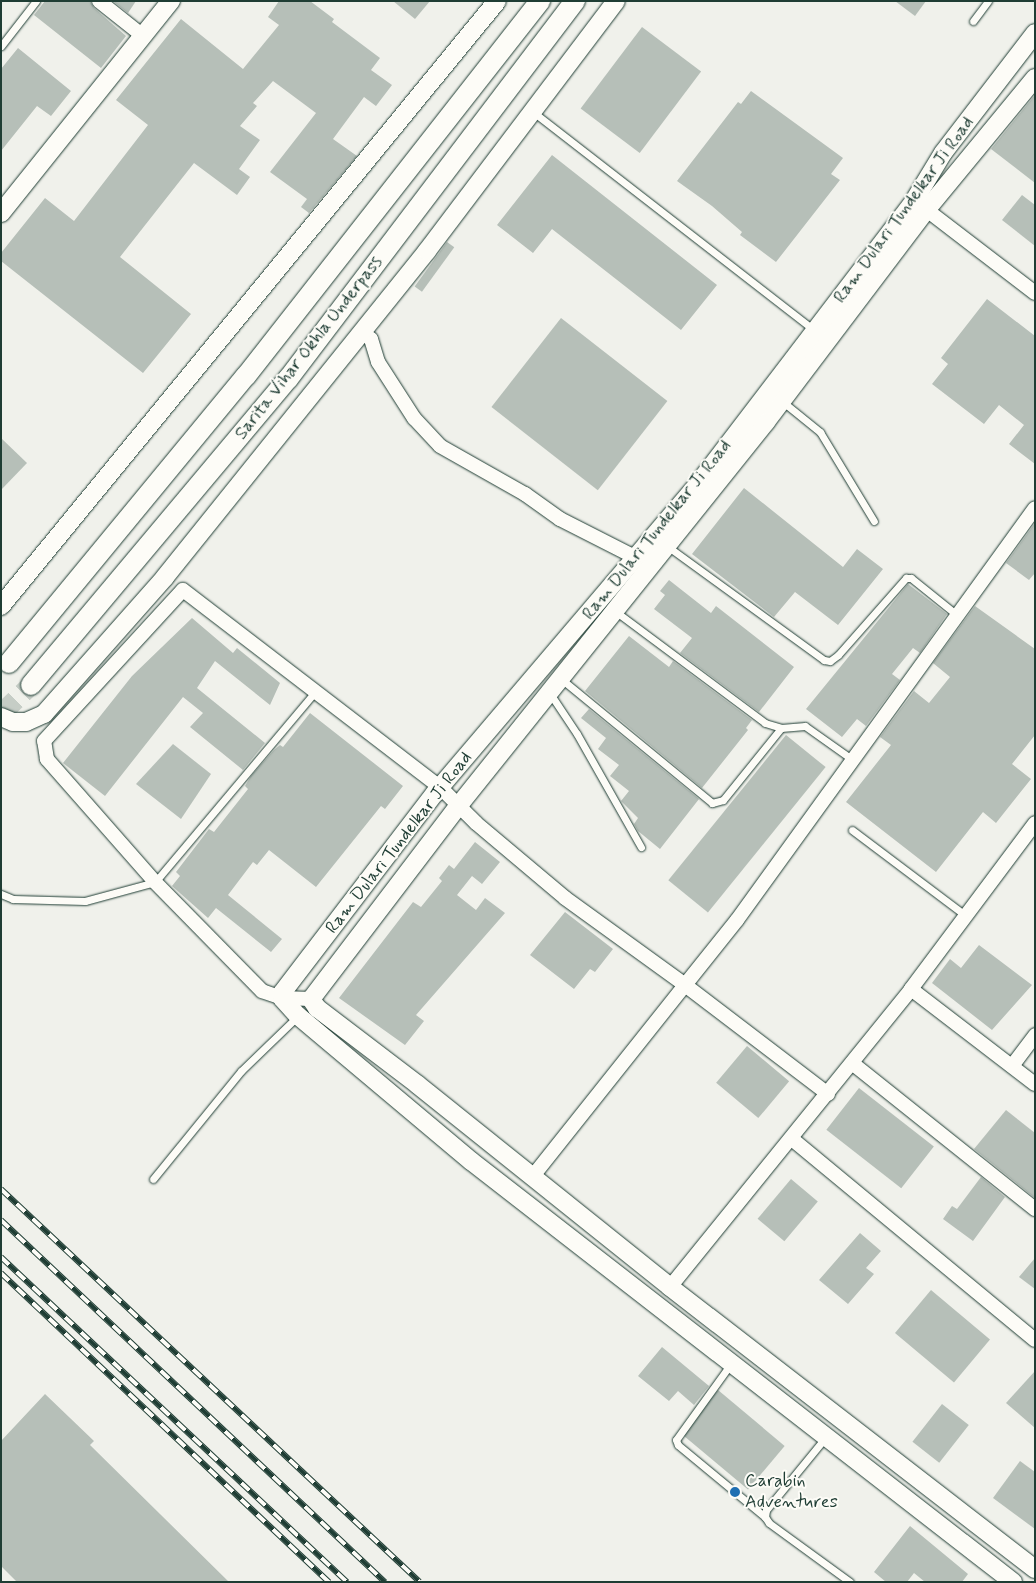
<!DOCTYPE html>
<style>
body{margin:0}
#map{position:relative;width:1036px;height:1583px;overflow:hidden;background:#f0f1eb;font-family:Mynerve,sans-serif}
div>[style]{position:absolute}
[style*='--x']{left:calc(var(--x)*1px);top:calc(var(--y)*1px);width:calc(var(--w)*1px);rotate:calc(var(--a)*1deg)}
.building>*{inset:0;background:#b6bfb8;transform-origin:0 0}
.secondary-tunnel>*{height:20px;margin-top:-10px;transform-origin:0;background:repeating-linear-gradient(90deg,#c6cdc6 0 20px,transparent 0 30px)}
.roads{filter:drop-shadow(0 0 1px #1f3d34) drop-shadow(0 0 1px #1f3d34)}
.service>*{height:7px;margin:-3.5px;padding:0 3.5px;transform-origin:3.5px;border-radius:3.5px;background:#fdfcf7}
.minor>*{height:14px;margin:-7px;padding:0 7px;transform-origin:7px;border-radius:7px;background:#fdfcf7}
.tertiary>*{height:18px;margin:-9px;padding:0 9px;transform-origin:9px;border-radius:9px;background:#fdfcf7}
.secondary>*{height:20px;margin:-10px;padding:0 10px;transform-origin:10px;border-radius:10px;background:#fdfcf7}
.rail>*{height:5.5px;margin-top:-2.75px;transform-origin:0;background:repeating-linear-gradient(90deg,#fdfcf7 0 11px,#1f3d34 0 22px);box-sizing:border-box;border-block:1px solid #1f3d34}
.dots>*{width:14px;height:14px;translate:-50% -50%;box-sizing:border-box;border:2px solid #fdfcf7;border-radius:50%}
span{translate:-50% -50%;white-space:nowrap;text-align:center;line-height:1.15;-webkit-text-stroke:4px #fdfcf7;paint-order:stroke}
.street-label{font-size:18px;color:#1f3d34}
.poi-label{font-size:18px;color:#1f3d34}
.left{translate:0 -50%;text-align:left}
.frame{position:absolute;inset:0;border:2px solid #1f3d34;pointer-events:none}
</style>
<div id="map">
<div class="building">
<div style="clip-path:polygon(45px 1px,90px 1px,94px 8px,126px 36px,101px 68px,34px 15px)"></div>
<div style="clip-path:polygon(113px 1px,136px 1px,128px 13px)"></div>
<div style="clip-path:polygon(279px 1px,310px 1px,334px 19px,332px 22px,380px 58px,371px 70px,392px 85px,376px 106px,364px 97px,333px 139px,357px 156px,309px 213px,301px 207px,307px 199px,270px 172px,316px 113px,273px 81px,253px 103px,257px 106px,240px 126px,260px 140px,239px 169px,250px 177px,237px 195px,194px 163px,120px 257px,191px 314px,143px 373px,1px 261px,1px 253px,45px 198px,74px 221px,148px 125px,116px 100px,181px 19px,243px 69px,279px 25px,268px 17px)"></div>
<div style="clip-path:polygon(393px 1px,430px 1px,415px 19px)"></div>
<div style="clip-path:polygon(895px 1px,926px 1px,915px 16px)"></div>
<div style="left:642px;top:27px;width:74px;height:102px;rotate:37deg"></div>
<div style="clip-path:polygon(18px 48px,71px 91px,51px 116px,37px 106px,1px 151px,1px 69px)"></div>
<div style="clip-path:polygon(751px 91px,843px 158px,831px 174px,840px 180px,776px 262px,740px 235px,742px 232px,712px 206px,677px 181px,738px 102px,741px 104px)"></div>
<div style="clip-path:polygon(1035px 95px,1035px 183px,991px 149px)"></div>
<div style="clip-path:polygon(552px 155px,717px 285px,681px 330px,552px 229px,533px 253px,497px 225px)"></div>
<div style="clip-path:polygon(1022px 195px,1035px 205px,1035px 246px,1002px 220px)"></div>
<div style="left:447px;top:242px;width:9px;height:55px;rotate:36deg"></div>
<div style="clip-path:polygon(987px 299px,1035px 336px,1035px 464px,1009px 444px,1024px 425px,999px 405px,984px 424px,932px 384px,948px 364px,941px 358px)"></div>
<div style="left:561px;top:318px;width:135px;height:113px;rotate:38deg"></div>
<div style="clip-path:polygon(1px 438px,27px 463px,1px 490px)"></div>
<div style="clip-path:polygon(744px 488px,843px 567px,857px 549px,883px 569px,838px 625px,795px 592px,774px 617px,692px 554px)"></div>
<div style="clip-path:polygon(1035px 523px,1035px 573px,1029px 580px,1006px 563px)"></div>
<div style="clip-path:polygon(669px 580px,711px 613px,716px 606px,794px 667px,759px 712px,680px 653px,692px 638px,654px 609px,665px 595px,660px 591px)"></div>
<div style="clip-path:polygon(908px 584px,947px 614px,920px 653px,913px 648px,892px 674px,900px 680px,866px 726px,857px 719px,842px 737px,806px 709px)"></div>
<div style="clip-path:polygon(975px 606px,1035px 649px,1035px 735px,1012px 764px,1031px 779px,996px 823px,983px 812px,936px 872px,846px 802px,891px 745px,880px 737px,914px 691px,929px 703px,950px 677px,933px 663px)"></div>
<div style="clip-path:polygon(192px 618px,233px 653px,237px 648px,280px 683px,270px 705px,215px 661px,197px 688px,265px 743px,243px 770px,190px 727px,203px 713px,183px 697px,105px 796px,63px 763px,132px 676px)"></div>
<div style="clip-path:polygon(629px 636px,669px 667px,673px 661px,752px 720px,746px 728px,748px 730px,702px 788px,585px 691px)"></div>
<div style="clip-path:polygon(589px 709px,699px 799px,660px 849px,638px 831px,634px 824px,638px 818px,621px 801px,629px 791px,610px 776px,619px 765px,598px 749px,606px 738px,581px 718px)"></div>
<div style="clip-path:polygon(310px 713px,403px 786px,385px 809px,381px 806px,316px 887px,269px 850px,257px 865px,253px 862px,228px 895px,282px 939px,271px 952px,216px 908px,208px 918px,172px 886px,180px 876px,176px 872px,209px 829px,214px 832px,248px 789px,245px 786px,251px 776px,274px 750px,280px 745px,283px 747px)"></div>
<div style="left:786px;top:735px;width:51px;height:187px;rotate:39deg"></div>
<div style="clip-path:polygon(173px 744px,211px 774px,181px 819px,136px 784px)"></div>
<div style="clip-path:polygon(475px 842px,500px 862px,482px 884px,472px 876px,457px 895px,476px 910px,485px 898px,505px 913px,416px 1015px,424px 1021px,405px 1045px,339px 998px,413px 902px,421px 907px,442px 881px,439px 878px,449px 865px,454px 869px)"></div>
<div style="clip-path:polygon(565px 912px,613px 949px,595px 972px,590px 969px,574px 989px,530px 955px)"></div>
<div style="clip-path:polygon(979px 945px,1032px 985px,992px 1030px,932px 983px,950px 959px,961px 968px)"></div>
<div style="left:747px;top:1046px;width:55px;height:48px;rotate:40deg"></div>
<div style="left:859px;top:1088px;width:95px;height:53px;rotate:38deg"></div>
<div style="clip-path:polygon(1006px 1110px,1035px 1133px,1035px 1198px,974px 1149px)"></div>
<div style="clip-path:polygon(981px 1177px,1005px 1197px,973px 1241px,943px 1219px,952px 1206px,957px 1209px)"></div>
<div style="left:791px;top:1179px;width:35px;height:52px;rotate:40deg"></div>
<div style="clip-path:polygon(860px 1233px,881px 1251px,866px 1268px,874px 1274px,848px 1304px,819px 1280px)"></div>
<div style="clip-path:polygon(1035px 1258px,1035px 1289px,1019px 1277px)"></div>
<div style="left:931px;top:1290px;width:77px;height:56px;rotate:40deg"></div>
<div style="clip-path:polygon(662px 1347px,709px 1386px,694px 1405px,678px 1391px,669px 1401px,638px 1376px)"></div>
<div style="clip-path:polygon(1035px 1371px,1035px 1428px,1006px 1403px)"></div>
<div style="left:718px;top:1390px;width:87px;height:57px;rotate:40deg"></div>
<div style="clip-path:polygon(45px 1394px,94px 1441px,90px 1445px,229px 1582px,17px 1582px,1px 1566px,1px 1441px)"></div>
<div style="left:942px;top:1404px;width:34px;height:48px;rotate:38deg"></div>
<div style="clip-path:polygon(1020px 1461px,1035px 1472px,1035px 1529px,993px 1498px)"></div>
<div style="clip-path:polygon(910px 1526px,968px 1574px,962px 1582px,925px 1582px,914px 1573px,907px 1582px,886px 1582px,874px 1572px)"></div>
</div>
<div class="secondary-tunnel">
<div style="--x:1;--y:714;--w:42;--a:-44"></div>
</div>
<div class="roads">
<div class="service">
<div style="--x:973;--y:21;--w:25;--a:-53"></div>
<div style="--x:1;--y:46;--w:57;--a:-52.1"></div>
<div style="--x:533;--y:112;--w:357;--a:37.8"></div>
<div style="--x:783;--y:402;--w:48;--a:39"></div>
<div style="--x:820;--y:432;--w:104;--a:58.8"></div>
<div style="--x:667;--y:546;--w:194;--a:36"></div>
<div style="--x:824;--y:660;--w:6;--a:9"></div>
<div style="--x:830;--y:661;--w:10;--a:-37"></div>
<div style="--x:838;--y:655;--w:103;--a:-48.6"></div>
<div style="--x:906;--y:578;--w:5;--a:0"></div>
<div style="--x:911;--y:578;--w:59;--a:38.8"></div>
<div style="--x:615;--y:611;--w:187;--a:36.7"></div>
<div style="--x:765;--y:723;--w:17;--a:17"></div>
<div style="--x:781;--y:728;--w:24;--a:-5"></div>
<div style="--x:805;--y:726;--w:59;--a:35.3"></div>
<div style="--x:560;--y:678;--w:197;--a:39.4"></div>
<div style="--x:712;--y:803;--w:11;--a:-15"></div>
<div style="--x:723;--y:800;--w:92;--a:-51.1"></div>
<div style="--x:549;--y:692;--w:50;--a:56.3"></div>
<div style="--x:577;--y:734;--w:130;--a:60.5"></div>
<div style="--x:852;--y:830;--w:143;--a:37"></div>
<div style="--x:1;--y:894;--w:13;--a:23"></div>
<div style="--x:13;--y:899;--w:72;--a:1.6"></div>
<div style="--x:85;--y:901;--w:73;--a:-15.2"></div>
<div style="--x:155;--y:882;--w:250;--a:-49.9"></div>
<div style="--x:153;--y:1179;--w:139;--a:-50.8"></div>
<div style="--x:241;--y:1071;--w:78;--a:-44"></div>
<div style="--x:730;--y:1365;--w:92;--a:125.8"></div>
<div style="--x:676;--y:1440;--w:5;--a:68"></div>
<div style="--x:678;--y:1445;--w:113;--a:39.6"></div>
<div style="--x:825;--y:1438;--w:93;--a:129.3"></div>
<div style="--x:766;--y:1510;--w:7;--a:98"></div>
<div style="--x:765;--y:1517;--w:7;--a:56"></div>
<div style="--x:769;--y:1523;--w:100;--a:36.1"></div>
</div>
<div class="minor">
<div style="--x:99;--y:1;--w:56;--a:38.5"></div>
<div style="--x:919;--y:204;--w:146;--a:37.5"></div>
<div style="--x:361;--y:332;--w:12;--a:35"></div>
<div style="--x:371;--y:339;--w:24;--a:73"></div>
<div style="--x:378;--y:362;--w:67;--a:57.3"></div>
<div style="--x:414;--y:418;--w:38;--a:47"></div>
<div style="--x:440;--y:446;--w:98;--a:29.5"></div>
<div style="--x:525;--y:494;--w:43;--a:35.5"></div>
<div style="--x:560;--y:519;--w:86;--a:26.9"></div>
<div style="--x:911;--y:989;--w:156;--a:37.5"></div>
<div style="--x:311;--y:999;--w:29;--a:-178"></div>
<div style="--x:282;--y:998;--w:21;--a:-161"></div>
<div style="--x:262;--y:991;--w:153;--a:-134.5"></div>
<div style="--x:155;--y:882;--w:164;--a:-131.3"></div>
<div style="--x:47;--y:759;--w:18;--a:-99"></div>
<div style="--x:44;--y:741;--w:205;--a:-47.4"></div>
<div style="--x:183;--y:590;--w:324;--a:37.5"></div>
<div style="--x:440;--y:787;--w:51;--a:45"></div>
<div style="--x:476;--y:823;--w:116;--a:40.1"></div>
<div style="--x:565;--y:898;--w:148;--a:35.9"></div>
<div style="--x:685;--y:985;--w:244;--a:128.5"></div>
<div style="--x:852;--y:1063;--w:234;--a:38.6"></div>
<div style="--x:1012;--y:1066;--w:39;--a:-53"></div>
<div style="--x:828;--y:1094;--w:180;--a:-142.7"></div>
<div style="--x:685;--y:985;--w:83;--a:-51.3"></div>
<div style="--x:737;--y:920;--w:508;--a:-54.12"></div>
<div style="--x:792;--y:1139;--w:315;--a:39.6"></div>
<div style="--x:670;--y:1287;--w:383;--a:-51"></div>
<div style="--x:911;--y:989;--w:207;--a:-53.2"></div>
</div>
<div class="tertiary">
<div style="--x:1035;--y:78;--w:170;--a:129.5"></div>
<div style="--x:927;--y:209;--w:267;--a:127.1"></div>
<div style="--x:766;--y:422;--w:491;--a:128.7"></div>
<div style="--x:459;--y:805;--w:244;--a:127.3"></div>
<div style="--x:311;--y:999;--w:11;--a:56"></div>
<div style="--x:317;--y:1008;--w:127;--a:37.3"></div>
<div style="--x:418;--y:1085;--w:323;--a:38.7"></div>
<div style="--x:670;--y:1287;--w:461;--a:37.7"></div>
<div style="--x:1;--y:213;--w:272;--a:-51.3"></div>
<div style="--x:1;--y:606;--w:782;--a:-50.65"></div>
<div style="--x:1;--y:717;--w:13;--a:23"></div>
<div style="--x:13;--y:722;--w:13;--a:0"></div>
<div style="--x:26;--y:722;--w:20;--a:-24"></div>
<div style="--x:44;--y:714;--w:183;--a:-48.5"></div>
<div style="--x:165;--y:577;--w:418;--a:-51.2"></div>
<div style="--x:427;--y:251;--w:313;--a:-52.9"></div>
<div style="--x:1013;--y:1582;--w:686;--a:-142.16"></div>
<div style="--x:471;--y:1161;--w:226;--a:-140"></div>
<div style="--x:298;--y:1016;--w:24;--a:-132"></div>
<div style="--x:282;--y:998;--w:5;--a:-90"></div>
<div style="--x:282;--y:993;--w:252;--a:-52.6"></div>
<div style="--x:435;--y:793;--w:399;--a:-49.6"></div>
<div style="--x:694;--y:489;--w:362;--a:-52.6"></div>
<div style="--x:914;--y:201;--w:56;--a:-58.9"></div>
<div style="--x:943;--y:153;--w:151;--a:-52.5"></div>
</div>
<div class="secondary">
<div style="--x:9;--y:663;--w:372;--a:-50.5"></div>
<div style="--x:246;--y:376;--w:477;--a:-51.9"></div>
<div style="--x:31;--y:685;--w:400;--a:-50"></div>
<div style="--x:288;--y:379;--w:475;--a:-52.8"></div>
</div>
</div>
<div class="rail">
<div style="--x:1;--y:1189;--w:574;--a:43.17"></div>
<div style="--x:1;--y:1220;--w:528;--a:43.31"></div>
<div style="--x:1;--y:1257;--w:475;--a:43.2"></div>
<div style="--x:1;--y:1273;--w:451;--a:43.3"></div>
</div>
<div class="dots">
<div style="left:735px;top:1492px;background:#1f6fb2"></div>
</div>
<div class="street-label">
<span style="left:904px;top:210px;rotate:-54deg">Ram Dulari Tundelkar Ji Road</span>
<span style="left:309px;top:348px;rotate:-52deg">Sarita Vihar Okhla Underpass</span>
<span style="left:657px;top:530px;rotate:-51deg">Ram Dulari Tundelkar Ji Road</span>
<span style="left:399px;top:843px;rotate:-52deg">Ram Dulari Tundelkar Ji Road</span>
</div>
<div class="poi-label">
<span class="left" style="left:745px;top:1492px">Carabin<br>Adventures</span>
</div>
<div class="frame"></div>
</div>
